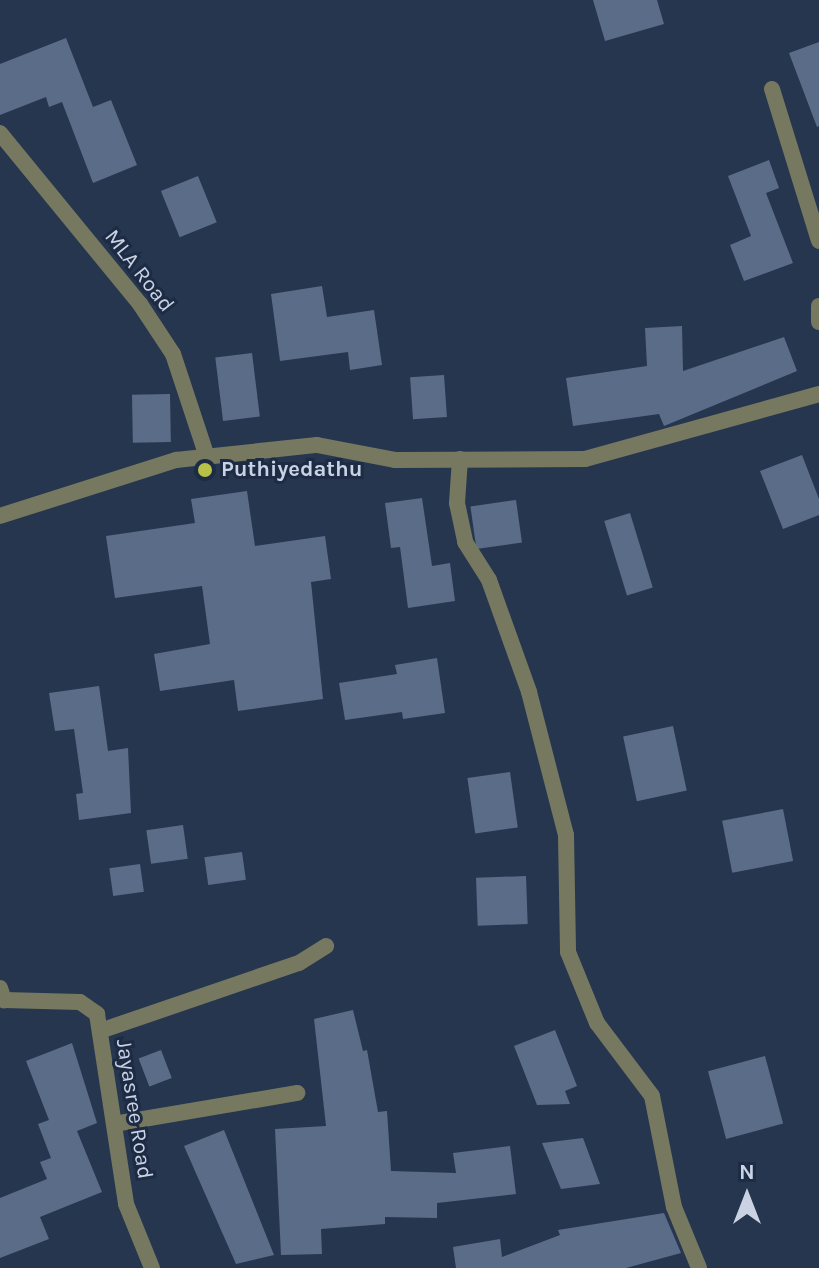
<!DOCTYPE html>
<style>
body{margin:0}
#map{position:relative;width:819px;height:1268px;overflow:hidden;background:#26364f;font-family:Karla,sans-serif}
div>[style]{position:absolute}
[style*='--x']{left:calc(var(--x)*1px);top:calc(var(--y)*1px);width:calc(var(--w)*1px);rotate:calc(var(--a)*1deg)}
.building>*{inset:0;background:#5b6c89;transform-origin:0 0}
.street>*{height:16px;margin:-8px;padding:0 8px;transform-origin:8px;border-radius:8px;background:#767960}
.dots>*{width:22px;height:22px;translate:-50% -50%;box-sizing:border-box;border:4px solid #1d2b44;border-radius:50%}
span{translate:-50% -50%;white-space:nowrap;text-align:center;line-height:1.15;-webkit-text-stroke:6px #1d2b44;paint-order:stroke}
.street-label{font-size:22px;color:#c9d3e4}
.poi-label{font-size:22px;color:#c9d3e4;font-weight:700}
.left{translate:0 -50%;text-align:left}
.north{position:absolute;left:707px;top:1156px;width:80px;height:80px;-webkit-text-stroke:6px #1d2b44;paint-order:stroke;rotate:0deg;font-size:22px;font-weight:700;line-height:32px;text-align:center;color:#c9d3e4}
.north::after{content:'';display:block;margin:auto;width:28px;height:36px;background:#c9d3e4;clip-path:polygon(50% 0,100% 100%,50% 72%,0 100%)}
</style>
<div id="map">
<div class="building">
<div style="clip-path:polygon(593px 0,657px 0,664px 24px,605px 41px)"></div>
<div style="clip-path:polygon(66px 38px,93px 107px,111px 100px,137px 165px,93px 183px,62px 102px,49px 107px,46px 97px,0 115px,0 64px)"></div>
<div style="clip-path:polygon(819px 42px,819px 126px,817px 127px,789px 53px)"></div>
<div style="clip-path:polygon(769px 160px,779px 188px,766px 193px,793px 263px,744px 281px,730px 245px,751px 236px,728px 176px)"></div>
<div style="left:198px;top:176px;width:50px;height:40px;rotate:68deg"></div>
<div style="clip-path:polygon(322px 286px,327px 317px,374px 310px,382px 365px,350px 370px,348px 352px,280px 361px,271px 294px)"></div>
<div style="clip-path:polygon(682px 326px,683px 371px,784px 337px,797px 371px,664px 426px,659px 414px,573px 426px,566px 378px,647px 366px,645px 328px)"></div>
<div style="left:252px;top:353px;width:64px;height:37px;rotate:83deg"></div>
<div style="left:444px;top:375px;width:42px;height:34px;rotate:86deg"></div>
<div style="left:170px;top:394px;width:48px;height:38px;rotate:89deg"></div>
<div style="clip-path:polygon(802px 455px,819px 499px,819px 515px,783px 529px,760px 471px)"></div>
<div style="clip-path:polygon(247px 491px,255px 546px,325px 536px,331px 579px,311px 582px,323px 699px,238px 711px,234px 680px,160px 691px,154px 654px,210px 644px,202px 586px,115px 598px,106px 536px,195px 523px,191px 499px)"></div>
<div style="clip-path:polygon(422px 498px,432px 566px,450px 563px,455px 601px,408px 608px,400px 547px,391px 548px,385px 503px)"></div>
<div style="left:516px;top:500px;width:43px;height:46px;rotate:82deg"></div>
<div style="left:630px;top:513px;width:78px;height:27px;rotate:73deg"></div>
<div style="clip-path:polygon(437px 658px,445px 713px,403px 719px,402px 712px,345px 720px,339px 683px,397px 674px,395px 665px)"></div>
<div style="clip-path:polygon(99px 686px,108px 751px,128px 748px,131px 813px,79px 820px,76px 794px,83px 793px,74px 729px,55px 731px,49px 693px)"></div>
<div style="left:673px;top:726px;width:66px;height:51px;rotate:78deg"></div>
<div style="left:510px;top:772px;width:56px;height:43px;rotate:82deg"></div>
<div style="left:783px;top:809px;width:53px;height:62px;rotate:79deg"></div>
<div style="left:183px;top:825px;width:34px;height:37px;rotate:82deg"></div>
<div style="left:242px;top:852px;width:28px;height:38px;rotate:82deg"></div>
<div style="left:140px;top:864px;width:28px;height:31px;rotate:82deg"></div>
<div style="left:526px;top:876px;width:48px;height:50px;rotate:88deg"></div>
<div style="clip-path:polygon(353px 1010px,363px 1051px,367px 1050px,378px 1112px,387px 1111px,391px 1171px,456px 1173px,453px 1153px,510px 1146px,516px 1194px,437px 1203px,437px 1218px,385px 1217px,385px 1224px,321px 1229px,322px 1254px,281px 1255px,275px 1129px,326px 1126px,314px 1019px)"></div>
<div style="clip-path:polygon(555px 1030px,577px 1086px,565px 1091px,570px 1104px,537px 1105px,514px 1046px)"></div>
<div style="clip-path:polygon(72px 1043px,97px 1123px,77px 1131px,102px 1192px,40px 1217px,49px 1239px,0 1258px,0 1198px,47px 1179px,40px 1162px,51px 1158px,38px 1124px,49px 1120px,26px 1061px)"></div>
<div style="left:161px;top:1050px;width:30px;height:24px;rotate:69deg"></div>
<div style="left:765px;top:1056px;width:70px;height:59px;rotate:75deg"></div>
<div style="clip-path:polygon(224px 1130px,274px 1255px,236px 1264px,184px 1146px)"></div>
<div style="clip-path:polygon(583px 1138px,600px 1184px,561px 1189px,542px 1143px)"></div>
<div style="clip-path:polygon(664px 1213px,681px 1253px,626px 1268px,456px 1268px,453px 1247px,500px 1239px,502px 1257px,560px 1235px,558px 1230px)"></div>
</div>
<div class="street">
<div style="--x:772;--y:89;--w:159;--a:72.8"></div>
<div style="--x:0;--y:133;--w:221;--a:50.7"></div>
<div style="--x:140;--y:304;--w:60;--a:56.6"></div>
<div style="--x:173;--y:354;--w:108;--a:71.7"></div>
<div style="--x:819;--y:306;--w:16;--a:90"></div>
<div style="--x:460;--y:459;--w:44;--a:93.9"></div>
<div style="--x:457;--y:503;--w:40;--a:78"></div>
<div style="--x:465;--y:542;--w:45;--a:57.7"></div>
<div style="--x:489;--y:580;--w:119;--a:70.3"></div>
<div style="--x:529;--y:692;--w:148;--a:75.5"></div>
<div style="--x:566;--y:835;--w:117;--a:89"></div>
<div style="--x:568;--y:952;--w:77;--a:67.8"></div>
<div style="--x:597;--y:1023;--w:91;--a:53"></div>
<div style="--x:652;--y:1096;--w:113;--a:78.8"></div>
<div style="--x:674;--y:1207;--w:66;--a:67.7"></div>
<div style="--x:0;--y:516;--w:185;--a:-17.7"></div>
<div style="--x:176;--y:460;--w:142;--a:-6.1"></div>
<div style="--x:317;--y:445;--w:79;--a:10.9"></div>
<div style="--x:395;--y:460;--w:190;--a:-0.3"></div>
<div style="--x:585;--y:459;--w:243;--a:-15.5"></div>
<div style="--x:0;--y:988;--w:13;--a:72"></div>
<div style="--x:4;--y:1000;--w:76;--a:1.5"></div>
<div style="--x:80;--y:1002;--w:21;--a:35"></div>
<div style="--x:97;--y:1014;--w:192;--a:81.3"></div>
<div style="--x:126;--y:1204;--w:69;--a:67.9"></div>
<div style="--x:100;--y:1031;--w:210;--a:-18.9"></div>
<div style="--x:299;--y:963;--w:32;--a:-32"></div>
<div style="--x:114;--y:1124;--w:186;--a:-9.6"></div>
</div>
<div class="dots">
<div style="left:205px;top:470px;background:#b7c147"></div>
</div>
<div class="street-label">
<span style="left:139px;top:271px;rotate:52deg">MLA Road</span>
<span style="left:134px;top:1109px;rotate:81deg">Jayasree Road</span>
</div>
<div class="poi-label">
<span class="left" style="left:221px;top:470px">Puthiyedathu</span>
</div>
<div class="north">N</div>
</div>
